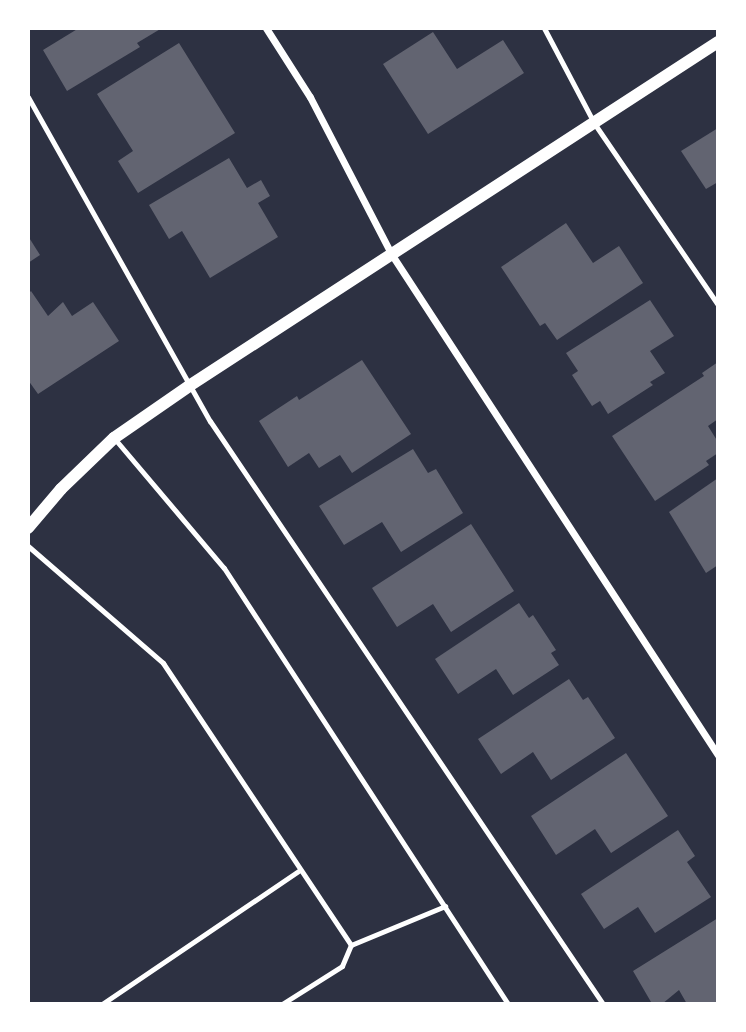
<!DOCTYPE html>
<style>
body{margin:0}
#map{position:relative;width:746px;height:1032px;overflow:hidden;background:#2d3142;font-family:Quicksand,sans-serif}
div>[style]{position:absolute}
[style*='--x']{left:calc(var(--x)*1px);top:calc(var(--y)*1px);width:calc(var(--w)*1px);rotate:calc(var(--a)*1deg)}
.building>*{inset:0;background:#626471}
.service>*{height:5px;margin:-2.5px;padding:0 2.5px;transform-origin:2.5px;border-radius:2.5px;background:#fff}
.minor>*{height:7px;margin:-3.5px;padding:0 3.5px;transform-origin:3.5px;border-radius:3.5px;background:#fff}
.tertiary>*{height:12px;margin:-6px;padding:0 6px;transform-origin:6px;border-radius:6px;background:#fff}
span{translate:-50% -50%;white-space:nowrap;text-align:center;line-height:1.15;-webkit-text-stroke:6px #fff;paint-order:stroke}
.frame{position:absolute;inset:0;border:30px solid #fff;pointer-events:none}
</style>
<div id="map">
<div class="building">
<div style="clip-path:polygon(79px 28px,162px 28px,137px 43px,140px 47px,67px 91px,43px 50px)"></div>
<div style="clip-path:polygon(433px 32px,457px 69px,503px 40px,524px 73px,428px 134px,383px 64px)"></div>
<div style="clip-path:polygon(179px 43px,235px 133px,138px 193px,118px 161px,133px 151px,97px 94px)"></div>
<div style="clip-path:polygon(718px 128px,718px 182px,706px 189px,681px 151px)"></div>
<div style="clip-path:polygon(229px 158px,247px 188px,261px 180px,270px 196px,258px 203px,278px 237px,210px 278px,182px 231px,169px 239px,149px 205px)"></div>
<div style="clip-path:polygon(566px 223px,593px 263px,619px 246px,643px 283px,557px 340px,545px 323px,540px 326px,501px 267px)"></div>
<div style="clip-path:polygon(28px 236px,40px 255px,28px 263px)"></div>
<div style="clip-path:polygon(31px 291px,48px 316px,63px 302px,72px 316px,93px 302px,119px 341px,38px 394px,28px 380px,28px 294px)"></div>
<div style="clip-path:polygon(650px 300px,674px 336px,650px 351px,665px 373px,650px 382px,653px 385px,608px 414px,600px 401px,592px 406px,572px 375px,578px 371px,566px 353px)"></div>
<div style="clip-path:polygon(362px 360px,411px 434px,352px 473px,340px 455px,319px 468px,309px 453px,288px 467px,259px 421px,297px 396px,299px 400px)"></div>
<div style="clip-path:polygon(718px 362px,718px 419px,708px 426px,718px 442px,718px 453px,706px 461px,709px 465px,655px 501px,612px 436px,704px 376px,702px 373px)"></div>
<div style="clip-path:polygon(413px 449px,428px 473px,436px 469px,463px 513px,401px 552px,382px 522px,344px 545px,319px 506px)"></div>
<div style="clip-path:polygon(718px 478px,718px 565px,706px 573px,669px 512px)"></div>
<div style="clip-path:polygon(471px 524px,514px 591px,451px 632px,433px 604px,397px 627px,372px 588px)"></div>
<div style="clip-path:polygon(519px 603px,529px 618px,533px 615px,556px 650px,551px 653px,559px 665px,513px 695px,496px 669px,458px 694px,435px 659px)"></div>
<div style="clip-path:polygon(569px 679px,583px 700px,588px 697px,615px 738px,551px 780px,533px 752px,501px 774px,478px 739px)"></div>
<div style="clip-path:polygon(626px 753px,668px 816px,611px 853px,595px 829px,556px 855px,531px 816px)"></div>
<div style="clip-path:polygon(678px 830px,695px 856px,687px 862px,711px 897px,655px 933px,638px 907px,604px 929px,581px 894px)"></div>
<div style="clip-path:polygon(718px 918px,718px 1002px,687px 1004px,679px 990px,662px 1004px,649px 1004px,651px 1002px,633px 971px)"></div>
</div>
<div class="service">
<div style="--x:544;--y:28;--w:107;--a:62.2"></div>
<div style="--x:594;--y:123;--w:220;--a:55.7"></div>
<div style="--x:28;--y:97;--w:372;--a:60.7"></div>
<div style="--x:210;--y:421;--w:703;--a:56.02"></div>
<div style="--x:114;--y:438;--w:170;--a:49.8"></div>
<div style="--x:224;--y:568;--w:520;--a:56.92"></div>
<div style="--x:28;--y:546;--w:179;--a:40.9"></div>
<div style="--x:163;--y:663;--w:339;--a:56.3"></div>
<div style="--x:351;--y:945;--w:102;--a:-22.5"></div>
<div style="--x:102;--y:1004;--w:239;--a:-34.1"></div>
<div style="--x:282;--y:1004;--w:71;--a:-32.3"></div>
<div style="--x:342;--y:966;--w:23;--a:-67"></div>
</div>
<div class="minor">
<div style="--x:266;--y:28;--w:82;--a:57.5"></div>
<div style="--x:310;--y:97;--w:178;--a:62.6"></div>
<div style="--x:392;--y:255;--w:597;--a:56.9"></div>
</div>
<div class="tertiary">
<div style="--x:28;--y:528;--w:51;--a:-49.8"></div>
<div style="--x:61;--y:489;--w:74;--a:-43.9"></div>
<div style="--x:114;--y:438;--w:91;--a:-34.7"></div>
<div style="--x:189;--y:386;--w:631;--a:-33.04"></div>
</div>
<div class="frame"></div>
</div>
